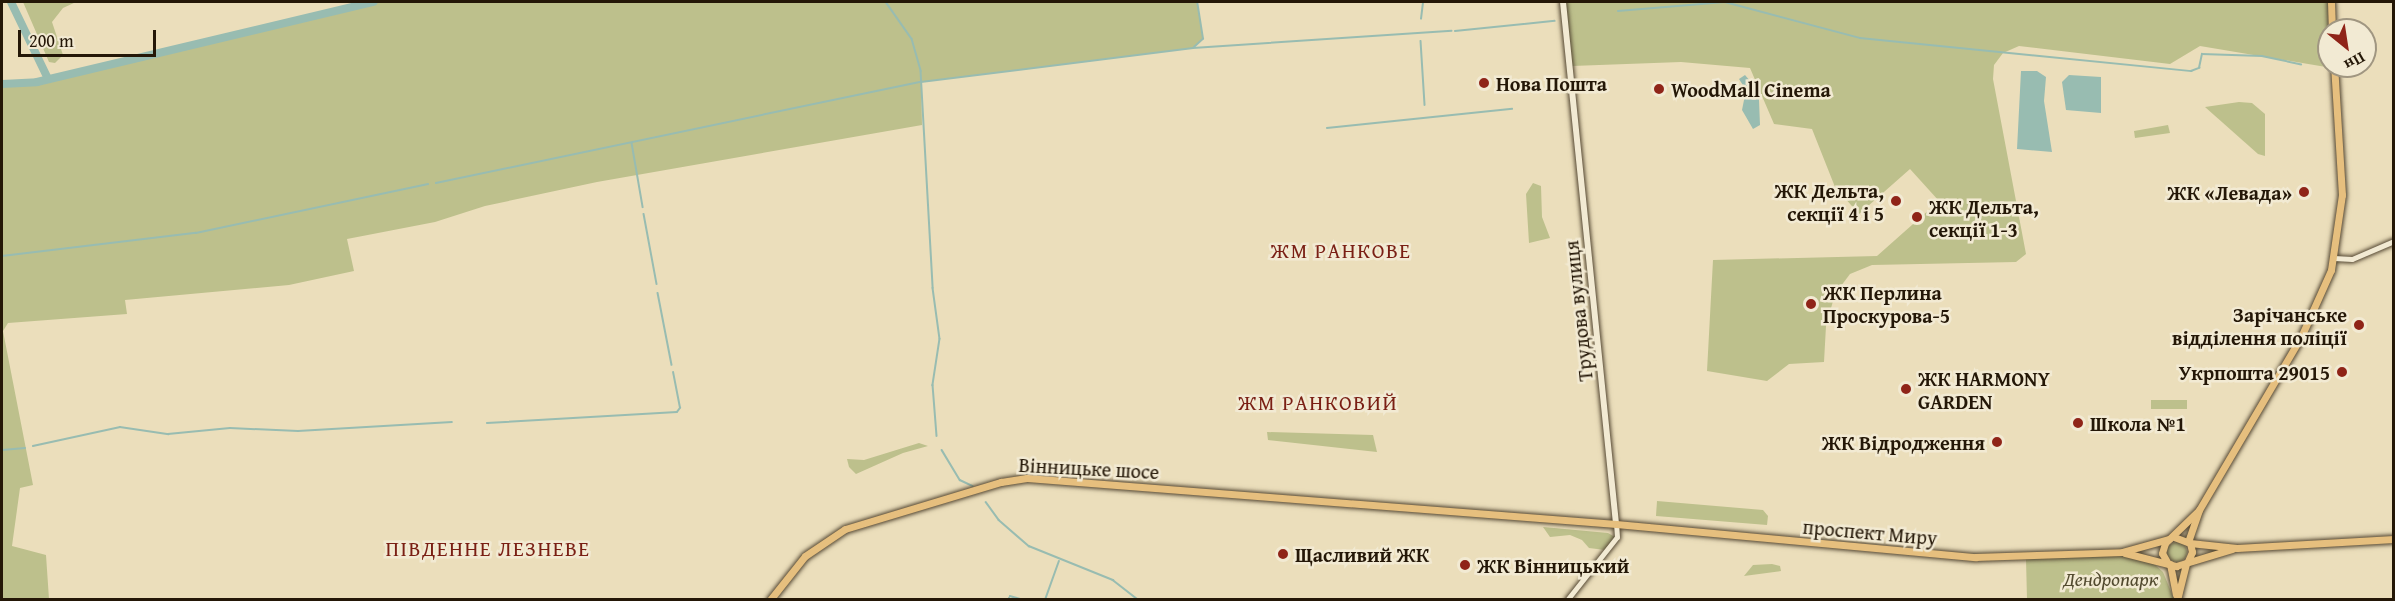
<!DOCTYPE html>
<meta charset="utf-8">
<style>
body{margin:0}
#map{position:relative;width:2395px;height:601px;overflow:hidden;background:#ebdebb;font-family:"Gentium Book Plus",serif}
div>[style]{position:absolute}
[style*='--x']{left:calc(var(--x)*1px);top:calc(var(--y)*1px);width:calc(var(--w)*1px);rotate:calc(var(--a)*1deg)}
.green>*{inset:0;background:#bdc08c;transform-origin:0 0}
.round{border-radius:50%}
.water>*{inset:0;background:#98bcb1}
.stream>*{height:1.5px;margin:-0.75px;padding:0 0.75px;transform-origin:0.75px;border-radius:0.75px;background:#98bcb1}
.river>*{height:8px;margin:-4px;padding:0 4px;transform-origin:4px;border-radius:4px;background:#98bcb1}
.roads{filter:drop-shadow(0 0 2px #564934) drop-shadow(0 0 2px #564934)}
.tertiary>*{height:5px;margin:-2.5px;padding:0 2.5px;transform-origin:2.5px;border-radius:2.5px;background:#f2ead3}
.secondary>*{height:6px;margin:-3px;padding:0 3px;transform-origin:3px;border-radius:3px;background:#f2ead3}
.primary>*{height:7px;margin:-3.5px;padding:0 3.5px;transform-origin:3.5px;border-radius:3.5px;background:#e6bf7e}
.dots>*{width:16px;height:16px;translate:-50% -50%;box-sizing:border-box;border:3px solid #f2ead3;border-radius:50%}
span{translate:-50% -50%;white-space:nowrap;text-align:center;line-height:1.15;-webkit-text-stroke:5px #f2ead3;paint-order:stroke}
.poi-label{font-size:20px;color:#241707;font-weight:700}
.left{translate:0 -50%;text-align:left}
.right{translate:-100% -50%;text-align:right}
.street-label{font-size:20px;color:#241707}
.park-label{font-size:20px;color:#524a2f;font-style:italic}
.neighbourhood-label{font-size:21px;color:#7a1f14;letter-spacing:1.5px}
.frame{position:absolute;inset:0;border:3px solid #241707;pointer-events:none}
.north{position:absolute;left:2317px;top:18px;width:60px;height:60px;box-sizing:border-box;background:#f2ead3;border:2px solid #a09681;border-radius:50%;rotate:150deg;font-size:16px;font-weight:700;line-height:24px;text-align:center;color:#241707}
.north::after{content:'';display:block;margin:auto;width:21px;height:27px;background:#8f2418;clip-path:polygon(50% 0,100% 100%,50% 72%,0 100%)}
.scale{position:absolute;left:18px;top:30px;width:138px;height:27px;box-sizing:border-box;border:3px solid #241707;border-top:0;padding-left:8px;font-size:18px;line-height:21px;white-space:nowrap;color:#241707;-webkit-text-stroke:4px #f2ead3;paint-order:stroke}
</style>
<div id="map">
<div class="green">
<div style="clip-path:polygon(23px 2px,76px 2px,63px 8px,52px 22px,63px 55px,55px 63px,49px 62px)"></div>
<div style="clip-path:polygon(374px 2px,1197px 2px,1203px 39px,1193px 48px,921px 82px,922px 125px,597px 182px,485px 206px,435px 222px,347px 239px,354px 271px,289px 285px,125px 300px,127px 314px,8px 323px,3px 331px,33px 485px,20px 488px,12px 546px,46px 555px,49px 599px,2px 599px,2px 84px,37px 82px)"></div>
<div style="clip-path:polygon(1565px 2px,2328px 2px,2329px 66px,2332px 68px,2200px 46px,2170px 64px,2019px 46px,2003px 53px,1994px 65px,1993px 79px,2026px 254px,2016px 262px,1872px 265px,1850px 274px,1835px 294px,1826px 326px,1824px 362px,1789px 364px,1767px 381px,1707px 371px,1713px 260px,1877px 256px,1939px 201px,1910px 169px,1859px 214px,1835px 187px,1812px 129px,1774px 124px,1750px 68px,1681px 62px,1572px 66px)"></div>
<div style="clip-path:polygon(2239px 102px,2252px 103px,2265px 114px,2265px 156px,2258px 154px,2205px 107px)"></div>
<div style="clip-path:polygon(2168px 125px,2170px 133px,2135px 138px,2134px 131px)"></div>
<div style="clip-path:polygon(1533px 183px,1541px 186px,1542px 217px,1550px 238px,1529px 243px,1526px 194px)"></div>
<div style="left:2151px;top:400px;width:36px;height:9px"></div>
<div style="clip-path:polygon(1267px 432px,1373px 435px,1377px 452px,1268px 440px)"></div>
<div style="clip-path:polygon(919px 443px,928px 446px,903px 453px,856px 474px,849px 467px,847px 459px,864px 460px)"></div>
<div style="clip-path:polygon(1657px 501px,1763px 510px,1768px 516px,1767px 525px,1656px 516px)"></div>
<div style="clip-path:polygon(1543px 527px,1608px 533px,1615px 537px,1605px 550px,1589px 548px,1582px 540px,1570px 535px,1550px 537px)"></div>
<div class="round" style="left:2167px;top:542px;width:20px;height:20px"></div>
<div style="clip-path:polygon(2122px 554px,2154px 564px,2163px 572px,2174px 599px,2027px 599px,2026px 559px)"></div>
<div style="clip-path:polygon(1772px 564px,1780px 566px,1781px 571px,1744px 576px,1753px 565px)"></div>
</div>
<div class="water">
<div style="clip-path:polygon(2021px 71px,2037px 71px,2046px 77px,2044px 101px,2052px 152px,2017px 149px)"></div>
<div style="clip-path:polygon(1745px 75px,1756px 88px,1759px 100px,1760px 125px,1753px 129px,1742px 110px,1746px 90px,1739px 79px)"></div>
<div style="clip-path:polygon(2069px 75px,2101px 77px,2101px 113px,2066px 110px,2062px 82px)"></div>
</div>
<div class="stream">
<div style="--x:886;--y:2;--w:45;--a:54.9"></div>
<div style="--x:912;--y:39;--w:33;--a:74"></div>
<div style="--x:921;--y:71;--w:217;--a:86.8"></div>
<div style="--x:933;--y:288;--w:51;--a:82.2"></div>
<div style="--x:940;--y:339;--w:47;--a:98.7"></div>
<div style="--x:933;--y:385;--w:51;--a:85.5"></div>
<div style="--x:1618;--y:11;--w:107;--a:-4.8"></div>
<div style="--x:1725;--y:2;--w:140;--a:14.9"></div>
<div style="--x:1860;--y:38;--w:333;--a:5.7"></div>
<div style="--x:2191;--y:71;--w:9;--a:-21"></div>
<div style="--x:2199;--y:68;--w:14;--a:-78"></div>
<div style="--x:2202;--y:54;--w:60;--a:1.9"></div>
<div style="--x:2262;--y:56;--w:40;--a:12"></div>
<div style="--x:1421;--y:19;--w:17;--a:-83"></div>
<div style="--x:1455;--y:31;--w:100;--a:-5.8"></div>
<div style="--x:1421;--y:41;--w:64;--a:86.4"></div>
<div style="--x:1194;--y:47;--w:12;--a:-42"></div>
<div style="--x:1203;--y:39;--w:37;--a:-99"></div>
<div style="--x:1327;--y:128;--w:186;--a:-5.9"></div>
<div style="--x:632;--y:143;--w:65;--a:80.2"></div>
<div style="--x:436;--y:183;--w:495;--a:-11.8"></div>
<div style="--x:921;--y:82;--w:274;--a:-7.1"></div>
<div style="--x:1193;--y:48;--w:259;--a:-3.8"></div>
<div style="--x:644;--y:214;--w:71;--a:79.5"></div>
<div style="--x:2;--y:256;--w:195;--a:-6.8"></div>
<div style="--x:196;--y:233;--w:237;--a:-11.9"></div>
<div style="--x:658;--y:293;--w:73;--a:79"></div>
<div style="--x:487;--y:423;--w:190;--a:-3.3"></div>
<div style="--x:677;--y:412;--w:5;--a:-53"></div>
<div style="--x:680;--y:408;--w:36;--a:-101"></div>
<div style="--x:33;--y:446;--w:89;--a:-12.3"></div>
<div style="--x:120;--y:427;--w:49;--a:8.3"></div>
<div style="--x:168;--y:434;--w:62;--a:-5.5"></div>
<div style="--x:230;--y:428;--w:68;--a:2.5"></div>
<div style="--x:298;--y:431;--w:154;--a:-3.3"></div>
<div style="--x:2;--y:450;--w:23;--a:-5"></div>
<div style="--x:942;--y:450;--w:35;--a:59"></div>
<div style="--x:960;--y:480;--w:14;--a:25"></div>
<div style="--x:986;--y:502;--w:22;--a:54"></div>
<div style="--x:999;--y:520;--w:40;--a:41"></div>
<div style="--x:1029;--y:546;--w:91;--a:22"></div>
<div style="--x:1113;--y:580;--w:33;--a:38"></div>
<div style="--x:1010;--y:596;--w:15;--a:16"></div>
<div style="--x:1008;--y:600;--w:2;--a:-63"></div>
<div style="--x:1045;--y:600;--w:41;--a:-70.3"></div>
</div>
<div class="river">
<div style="--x:11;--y:2;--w:85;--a:64.3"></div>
<div style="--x:2;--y:84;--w:35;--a:-3"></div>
<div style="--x:37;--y:82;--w:346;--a:-13.4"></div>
</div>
<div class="roads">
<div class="tertiary">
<div style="--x:2334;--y:258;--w:18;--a:3"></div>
<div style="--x:2352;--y:259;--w:46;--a:-23.2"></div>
<div style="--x:1567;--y:600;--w:80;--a:-51.6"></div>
<div style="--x:1617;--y:537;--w:13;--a:-94"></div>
</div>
<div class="secondary">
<div style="--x:1563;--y:2;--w:525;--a:84.2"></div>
</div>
<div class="primary">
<div style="--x:2331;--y:2;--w:28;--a:88"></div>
<div style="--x:2174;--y:537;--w:17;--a:21"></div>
<div style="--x:2190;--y:543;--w:9;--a:77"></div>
<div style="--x:2192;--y:552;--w:10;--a:114"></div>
<div style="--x:2188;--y:542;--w:34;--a:-71"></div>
<div style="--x:2199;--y:510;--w:201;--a:-59.5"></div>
<div style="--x:2301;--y:337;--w:73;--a:-65.9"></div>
<div style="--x:2331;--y:270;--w:76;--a:-81.7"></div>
<div style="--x:2342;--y:195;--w:129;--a:-93.5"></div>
<div style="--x:2190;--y:543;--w:47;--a:6.1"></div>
<div style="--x:2237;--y:548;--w:157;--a:-3.3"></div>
<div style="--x:2125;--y:553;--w:53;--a:14.3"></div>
<div style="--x:2176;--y:566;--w:59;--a:-16.9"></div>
<div style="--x:2167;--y:562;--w:10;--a:-119"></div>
<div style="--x:2162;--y:553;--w:10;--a:-73"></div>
<div style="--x:2165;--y:543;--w:45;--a:-44.1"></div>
<div style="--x:2170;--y:564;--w:31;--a:79"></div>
<div style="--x:770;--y:600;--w:56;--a:-51.5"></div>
<div style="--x:805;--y:556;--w:48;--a:-34"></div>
<div style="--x:845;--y:529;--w:163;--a:-16.8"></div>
<div style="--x:1001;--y:482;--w:26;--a:-9"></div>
<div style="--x:1027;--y:478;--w:591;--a:4.47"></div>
<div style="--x:1616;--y:524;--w:361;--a:5.3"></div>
<div style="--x:1975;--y:557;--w:147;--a:-1.9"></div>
<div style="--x:2122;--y:552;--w:49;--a:-15.5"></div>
<div style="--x:2177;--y:600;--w:38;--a:-76"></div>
</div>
</div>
<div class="dots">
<div style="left:1484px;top:83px;background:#8f2418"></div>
<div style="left:1659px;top:89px;background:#8f2418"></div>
<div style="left:2304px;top:192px;background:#8f2418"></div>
<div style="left:1896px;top:201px;background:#8f2418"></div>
<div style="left:1917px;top:217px;background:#8f2418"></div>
<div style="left:1811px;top:304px;background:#8f2418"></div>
<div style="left:2359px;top:325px;background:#8f2418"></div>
<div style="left:2342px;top:372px;background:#8f2418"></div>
<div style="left:1906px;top:389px;background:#8f2418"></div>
<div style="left:2078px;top:423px;background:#8f2418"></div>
<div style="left:1997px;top:442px;background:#8f2418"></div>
<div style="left:1283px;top:554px;background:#8f2418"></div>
<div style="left:1465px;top:565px;background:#8f2418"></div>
</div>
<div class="poi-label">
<span class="left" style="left:1496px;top:83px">Нова Пошта</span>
<span class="left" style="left:1671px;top:89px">WoodMall Cinema</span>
<span class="right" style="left:1884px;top:202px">ЖК Дельта,<br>секції 4 і 5</span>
<span class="right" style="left:2292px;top:192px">ЖК «Левада»</span>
<span class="left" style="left:1929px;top:218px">ЖК Дельта,<br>секції 1-3</span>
<span class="left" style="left:1823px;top:304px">ЖК Перлина<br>Проскурова-5</span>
<span class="right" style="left:2347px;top:326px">Зарічанське<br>відділення поліції</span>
<span class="right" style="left:2330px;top:372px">Укрпошта 29015</span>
<span class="left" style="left:1918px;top:390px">ЖК HARMONY<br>GARDEN</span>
<span class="left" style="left:2090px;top:423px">Школа №1</span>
<span class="right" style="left:1985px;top:442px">ЖК Відродження</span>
<span class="left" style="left:1295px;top:554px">Щасливий ЖК</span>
<span class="left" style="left:1477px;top:565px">ЖК Вінницький</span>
</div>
<div class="street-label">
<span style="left:1578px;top:311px;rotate:-96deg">Трудова вулиця</span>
<span style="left:1089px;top:468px;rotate:3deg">Вінницьке шосе</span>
<span style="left:1870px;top:532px;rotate:5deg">проспект Миру</span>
</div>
<div class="park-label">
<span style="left:2111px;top:578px">Дендропарк</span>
</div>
<div class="neighbourhood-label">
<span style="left:1341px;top:251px">ЖМ РАНКОВЕ</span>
<span style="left:1318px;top:403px">ЖМ РАНКОВИЙ</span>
<span style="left:488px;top:549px">ПІВДЕННЕ ЛЕЗНЕВЕ</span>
</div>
<div class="frame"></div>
<div class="north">Пн</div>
<div class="scale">200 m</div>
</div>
